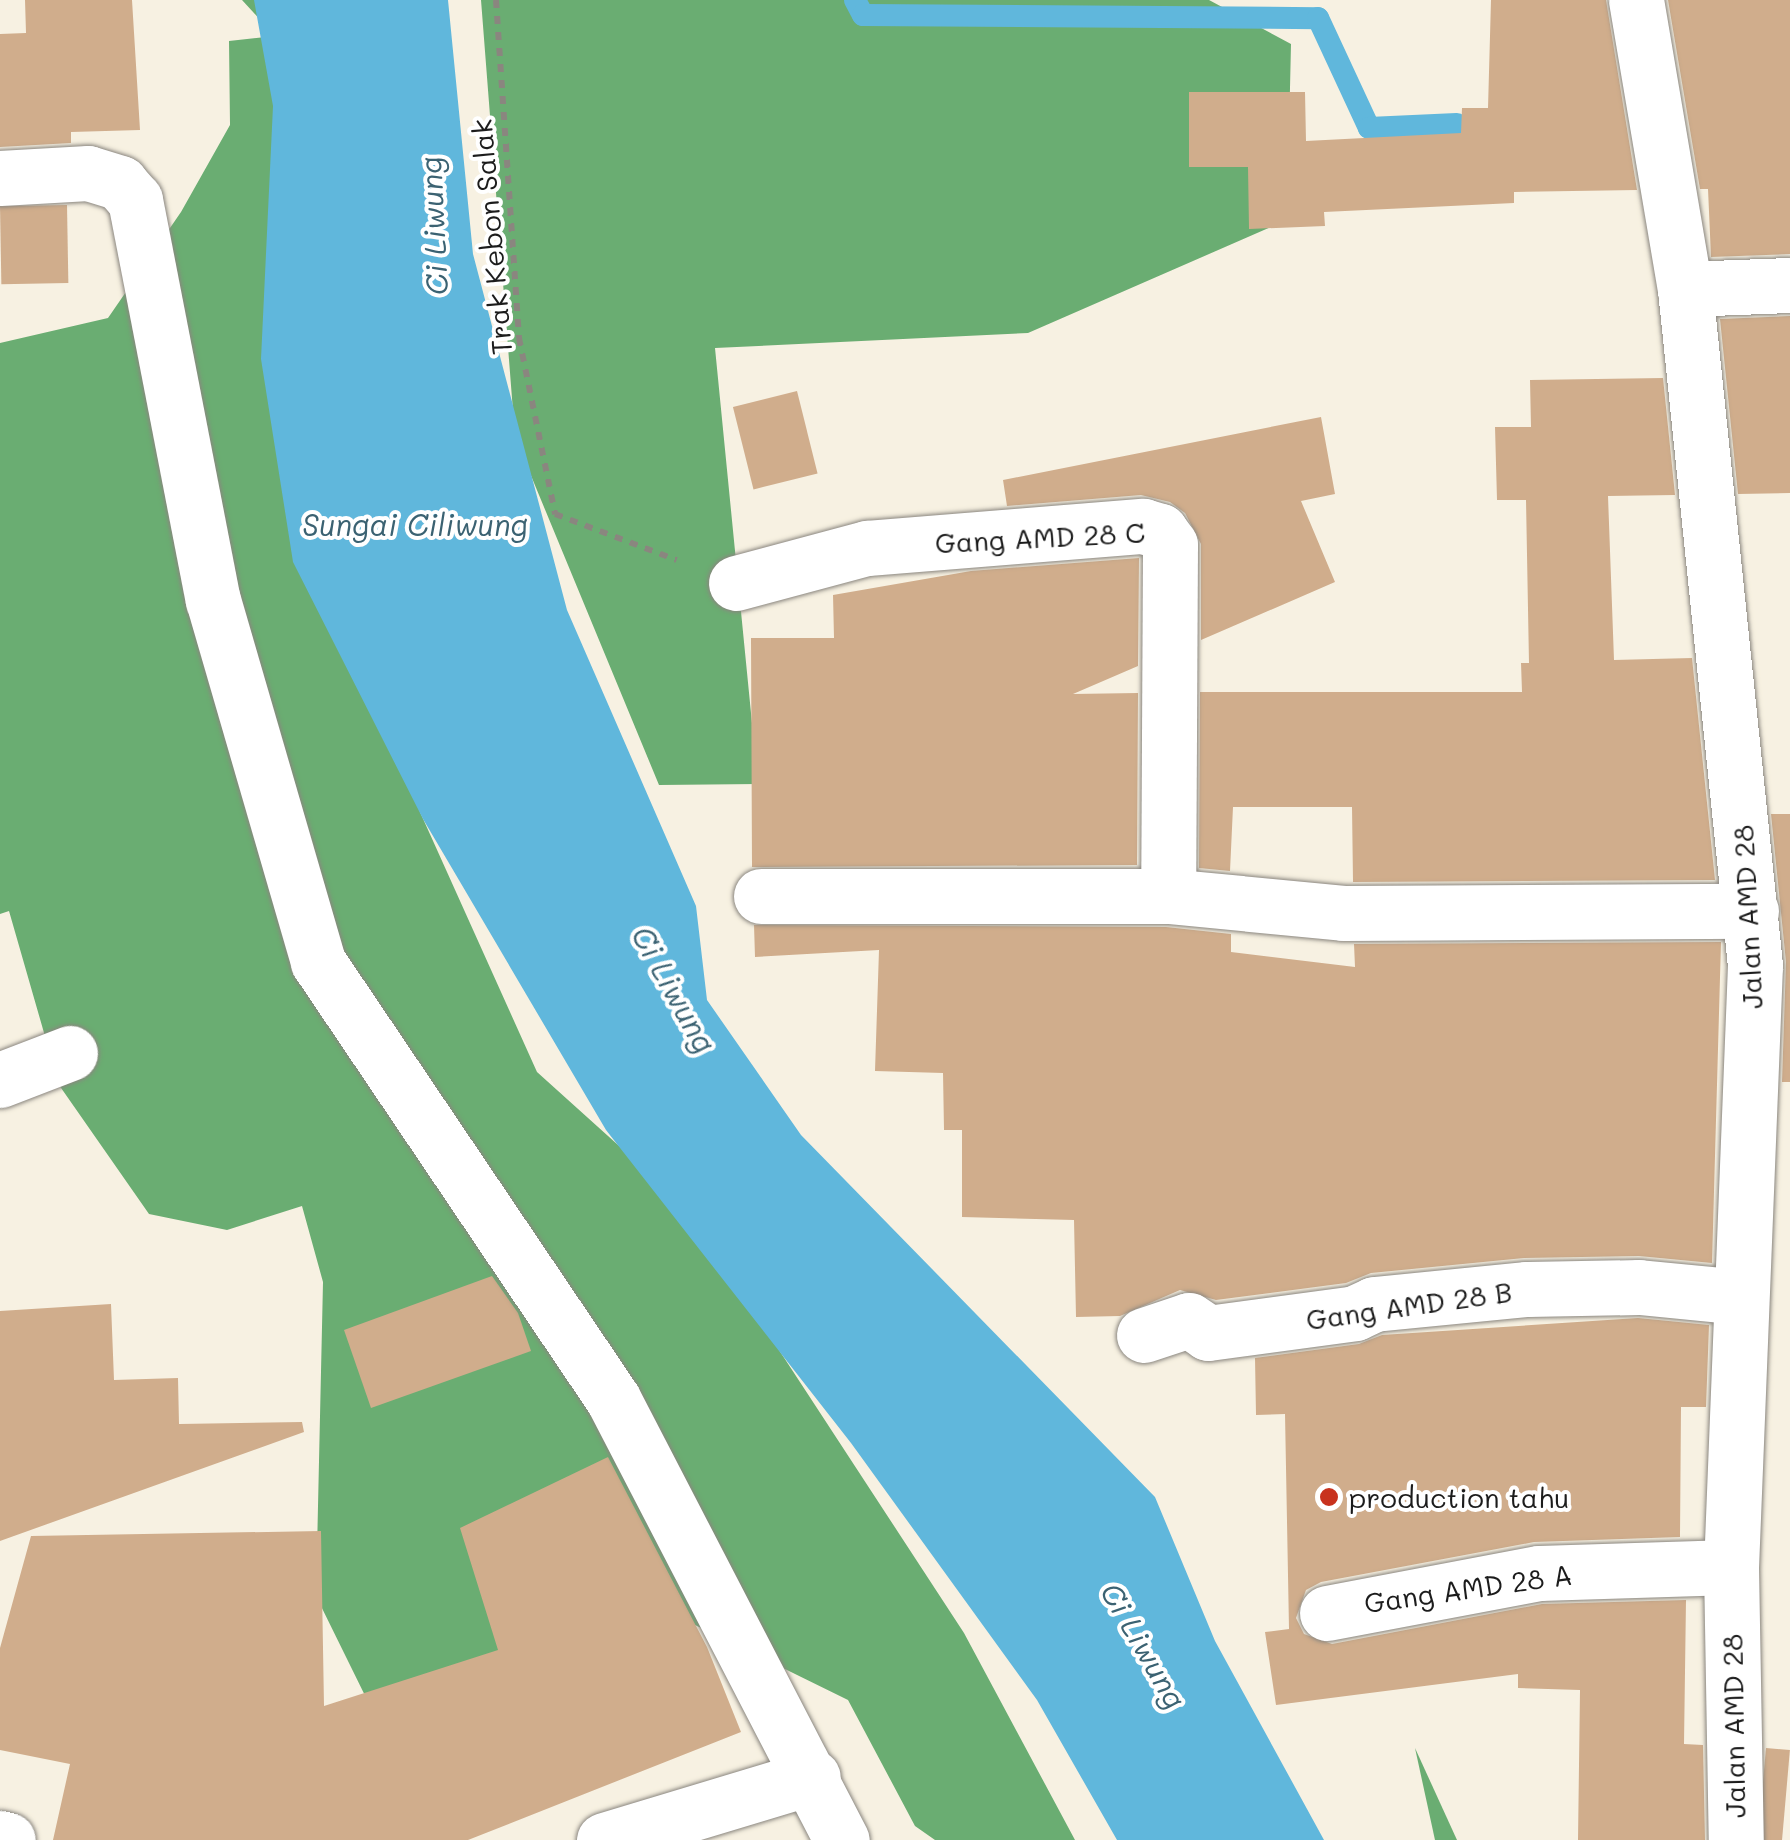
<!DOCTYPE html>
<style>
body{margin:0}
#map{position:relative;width:1790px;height:1840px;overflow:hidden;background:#f7f1e2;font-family:Mali,sans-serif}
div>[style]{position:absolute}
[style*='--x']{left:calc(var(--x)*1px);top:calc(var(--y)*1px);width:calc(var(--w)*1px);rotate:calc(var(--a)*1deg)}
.forest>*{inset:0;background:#6aad72}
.water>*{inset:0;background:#60b7dc}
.stream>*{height:22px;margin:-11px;padding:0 11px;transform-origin:11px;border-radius:11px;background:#60b7dc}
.building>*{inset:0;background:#d0ad8c;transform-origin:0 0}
.path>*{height:6px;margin-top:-3px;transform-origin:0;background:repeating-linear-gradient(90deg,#8a867f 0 8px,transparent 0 16px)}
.roads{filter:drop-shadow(0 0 2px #8a867f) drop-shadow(0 0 2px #8a867f)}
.minor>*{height:55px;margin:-27.5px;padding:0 27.5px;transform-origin:27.5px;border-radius:27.5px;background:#fff}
.dots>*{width:28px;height:28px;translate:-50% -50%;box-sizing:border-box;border:5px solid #fff;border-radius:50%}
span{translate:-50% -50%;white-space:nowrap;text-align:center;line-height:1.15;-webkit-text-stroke:8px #fff;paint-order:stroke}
.street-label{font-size:28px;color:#1c1c1c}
.poi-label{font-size:28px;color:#1c1c1c}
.left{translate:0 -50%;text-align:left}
.water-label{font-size:30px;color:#3b6272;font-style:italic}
</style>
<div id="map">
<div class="forest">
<div style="clip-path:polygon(242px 0,312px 0,420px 812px,537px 1072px,638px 1163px,732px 1278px,964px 1633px,1075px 1840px,935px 1840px,915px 1826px,848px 1700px,695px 1625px,379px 1724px,316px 1596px,323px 1282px,302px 1206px,227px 1230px,149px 1214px,59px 1085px,9px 911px,0 914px,0 343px,108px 318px,181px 212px,230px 125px,229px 41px,275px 36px)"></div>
<div style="clip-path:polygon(481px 0,1209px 0,1291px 44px,1287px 220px,1028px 333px,715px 348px,758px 784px,659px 785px,515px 437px)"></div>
<div style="clip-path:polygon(1415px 1748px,1457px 1840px,1435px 1840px)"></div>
</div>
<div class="water">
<div style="clip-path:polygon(254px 0,448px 0,473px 254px,567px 610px,696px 906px,707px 1000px,801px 1135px,1155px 1497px,1215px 1641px,1324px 1840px,1117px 1840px,1037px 1700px,851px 1443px,606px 1130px,423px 819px,293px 562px,261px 359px,273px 106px)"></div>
</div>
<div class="stream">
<div style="--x:855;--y:0;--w:17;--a:62"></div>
<div style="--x:863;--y:15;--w:455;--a:0.4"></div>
<div style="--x:1318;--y:18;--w:121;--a:65.1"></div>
<div style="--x:1369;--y:128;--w:88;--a:-2.6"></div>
</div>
<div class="building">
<div style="clip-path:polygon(25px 0,132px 0,140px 130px,71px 132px,71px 143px,0 147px,0 34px,26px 33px)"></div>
<div style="clip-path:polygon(1491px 0,1606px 0,1637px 190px,1514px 192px,1514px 203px,1324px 212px,1325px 226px,1249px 229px,1248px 167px,1189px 167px,1189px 92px,1305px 92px,1306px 141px,1461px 133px,1462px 108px,1488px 108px)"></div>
<div style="clip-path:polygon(1668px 0,1790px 0,1790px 254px,1711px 257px,1708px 189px,1700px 189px)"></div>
<div style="left:67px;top:205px;width:78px;height:67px;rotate:89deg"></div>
<div style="clip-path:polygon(1790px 316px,1790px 493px,1738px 494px,1720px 319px)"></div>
<div style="clip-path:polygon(1663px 378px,1675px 495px,1608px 496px,1614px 660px,1692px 658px,1715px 880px,1353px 882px,1352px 807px,1233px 807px,1230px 871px,1199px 868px,1200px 692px,1522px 692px,1521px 663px,1529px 663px,1526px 500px,1497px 500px,1495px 427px,1531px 427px,1530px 380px)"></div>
<div style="left:797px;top:391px;width:85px;height:66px;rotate:76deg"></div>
<div style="clip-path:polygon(1321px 417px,1335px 494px,1301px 501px,1335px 582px,1201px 640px,1201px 544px,1185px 513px,1170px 502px,1141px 495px,1007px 506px,1003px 480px)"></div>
<div style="clip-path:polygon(1139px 558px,1138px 666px,1073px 694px,1138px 693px,1137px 865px,752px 867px,751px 638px,834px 638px,833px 595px,971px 571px)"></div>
<div style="clip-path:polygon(1771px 814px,1790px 814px,1790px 1082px,1782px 1082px,1786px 962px)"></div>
<div style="clip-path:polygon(754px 925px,1166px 927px,1231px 934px,1231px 952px,1355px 967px,1354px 944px,1721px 942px,1712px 1263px,1639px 1256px,1524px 1258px,1371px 1273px,1346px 1283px,1216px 1300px,1180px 1290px,1120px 1316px,1076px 1317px,1074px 1220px,962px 1217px,962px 1130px,944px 1130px,943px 1073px,875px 1071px,879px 950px,755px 957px)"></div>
<div style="clip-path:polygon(492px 1276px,518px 1313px,531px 1351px,371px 1408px,344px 1330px)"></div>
<div style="clip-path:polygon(111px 1304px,114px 1380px,178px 1378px,179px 1424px,302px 1422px,304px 1432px,0 1541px,0 1311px)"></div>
<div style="clip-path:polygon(1638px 1318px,1709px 1325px,1706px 1407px,1681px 1407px,1680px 1537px,1534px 1542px,1321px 1582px,1306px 1590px,1296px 1618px,1304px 1634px,1332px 1644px,1542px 1604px,1686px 1600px,1684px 1744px,1703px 1745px,1705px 1840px,1578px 1840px,1580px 1690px,1518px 1688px,1518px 1674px,1276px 1705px,1265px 1632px,1289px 1629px,1285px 1414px,1256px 1415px,1255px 1358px,1359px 1344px,1382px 1335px)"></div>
<div style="clip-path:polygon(608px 1457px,707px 1647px,741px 1732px,468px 1840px,53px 1840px,70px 1764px,0 1750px,0 1648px,31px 1536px,321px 1531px,324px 1706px,498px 1650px,460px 1528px)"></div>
<div style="left:1766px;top:1748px;width:24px;height:92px;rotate:5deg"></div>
</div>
<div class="path">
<div style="--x:496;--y:0;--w:339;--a:86.1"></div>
<div style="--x:519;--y:338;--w:180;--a:78.4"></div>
<div style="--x:555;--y:514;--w:130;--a:20.7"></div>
</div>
<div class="roads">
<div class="minor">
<div style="--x:1636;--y:0;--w:293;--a:80.4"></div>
<div style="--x:1685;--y:289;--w:680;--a:84.09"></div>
<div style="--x:1755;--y:965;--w:602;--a:92.28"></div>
<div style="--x:1731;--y:1567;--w:273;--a:89"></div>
<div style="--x:0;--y:178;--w:88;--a:-3.3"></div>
<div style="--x:88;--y:173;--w:34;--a:17"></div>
<div style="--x:120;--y:183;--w:23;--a:49"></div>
<div style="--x:135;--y:200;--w:408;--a:79"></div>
<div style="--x:213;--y:600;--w:377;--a:73.8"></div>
<div style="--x:318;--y:962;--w:527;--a:55.98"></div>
<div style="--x:613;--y:1399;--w:497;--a:62.6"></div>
<div style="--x:1685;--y:289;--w:105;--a:-2.2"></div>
<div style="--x:736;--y:583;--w:136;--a:-15"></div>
<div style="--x:867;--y:548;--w:277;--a:-4.6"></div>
<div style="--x:1143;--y:526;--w:18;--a:16"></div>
<div style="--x:1160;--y:531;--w:17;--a:54"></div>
<div style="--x:1170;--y:545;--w:351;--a:90.3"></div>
<div style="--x:761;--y:896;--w:407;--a:0"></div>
<div style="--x:1168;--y:896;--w:176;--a:5.5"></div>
<div style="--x:1343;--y:913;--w:408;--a:-0.3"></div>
<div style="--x:0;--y:1080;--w:75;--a:-21.1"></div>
<div style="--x:1144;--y:1335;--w:47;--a:-18.4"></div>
<div style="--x:1189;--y:1320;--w:23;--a:34"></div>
<div style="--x:1208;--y:1333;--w:148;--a:-7.7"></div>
<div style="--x:1355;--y:1313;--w:21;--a:-25"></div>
<div style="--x:1374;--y:1304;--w:154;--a:-5.6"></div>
<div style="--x:1527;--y:1289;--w:112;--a:-1"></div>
<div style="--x:1639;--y:1287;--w:102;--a:5.6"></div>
<div style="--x:1327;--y:1613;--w:216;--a:-10.7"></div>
<div style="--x:1539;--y:1573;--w:192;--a:-1.8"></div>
<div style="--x:0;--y:1838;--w:8;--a:14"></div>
<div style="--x:604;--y:1840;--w:218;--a:-16.8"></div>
</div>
</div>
<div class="dots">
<div style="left:1329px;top:1497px;background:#c8321e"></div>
</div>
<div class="street-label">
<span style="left:491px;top:237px;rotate:-95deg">Trak Kebon Salak</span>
<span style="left:1040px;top:537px;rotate:-3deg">Gang AMD 28 C</span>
<span style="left:1747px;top:917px;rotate:-93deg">Jalan AMD 28</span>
<span style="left:1409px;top:1305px;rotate:-8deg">Gang AMD 28 B</span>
<span style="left:1468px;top:1588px;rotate:-8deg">Gang AMD 28 A</span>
<span style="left:1733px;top:1726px;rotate:-91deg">Jalan AMD 28</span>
</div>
<div class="poi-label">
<span class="left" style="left:1349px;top:1497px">production tahu</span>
</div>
<div class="water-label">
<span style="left:433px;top:226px;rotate:-93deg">Ci Liwung</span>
<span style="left:415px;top:524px">Sungai Ciliwung</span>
<span style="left:674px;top:989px;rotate:61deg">Ci Liwung</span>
<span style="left:1144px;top:1645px;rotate:60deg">Ci Liwung</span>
</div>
</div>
